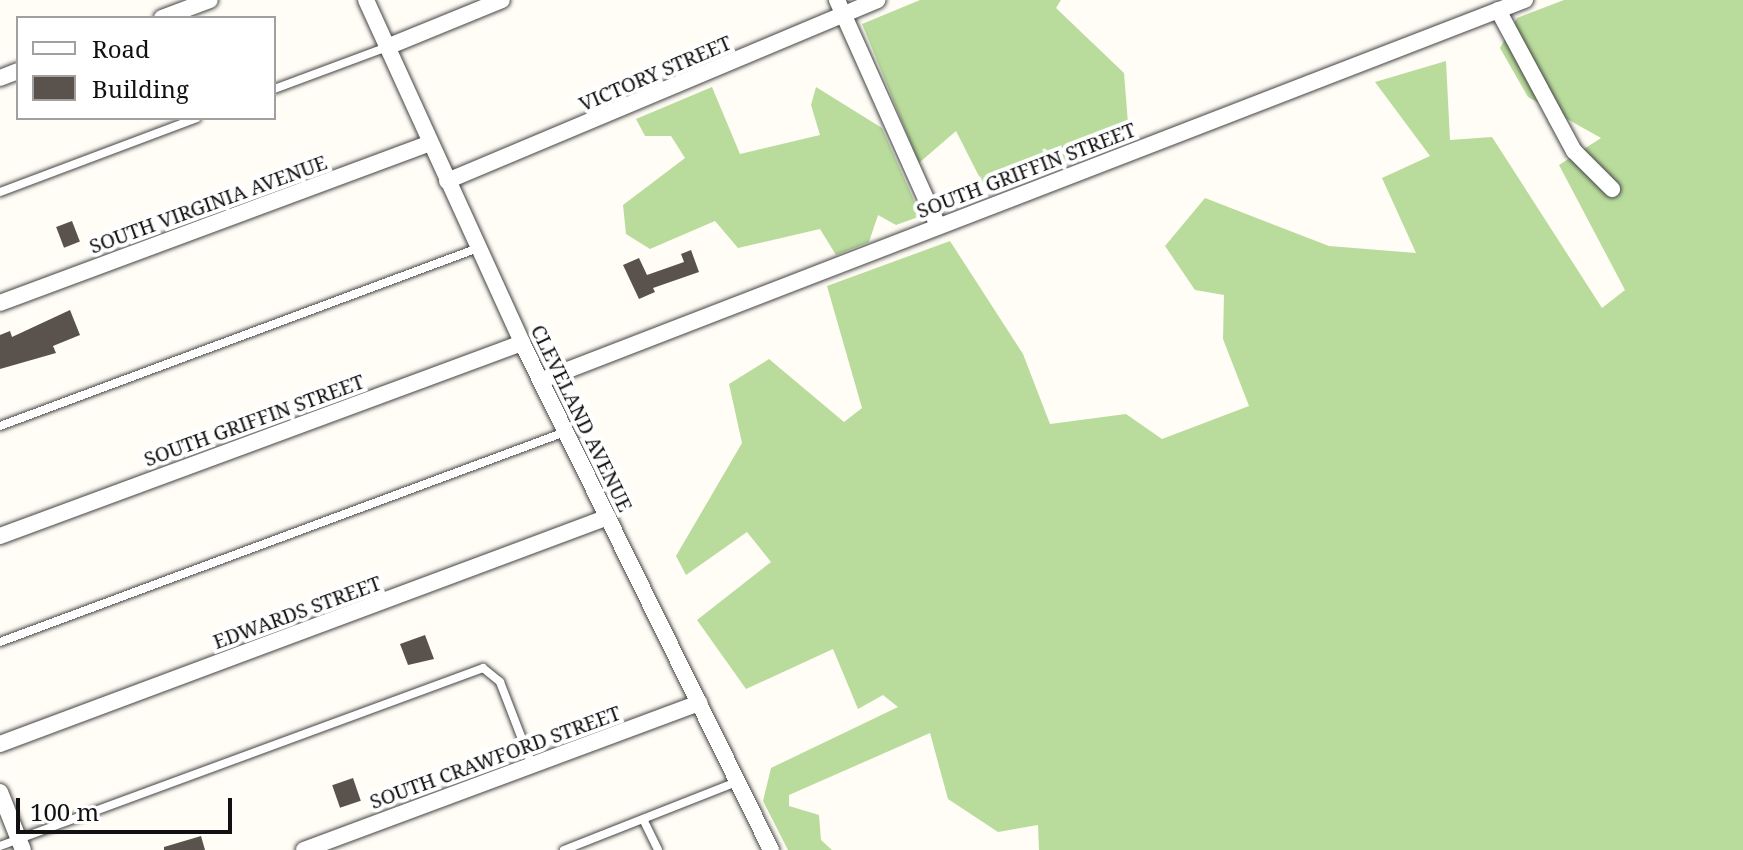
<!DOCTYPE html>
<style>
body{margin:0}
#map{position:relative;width:1743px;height:850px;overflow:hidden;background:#fffdf5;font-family:"Noto Serif",serif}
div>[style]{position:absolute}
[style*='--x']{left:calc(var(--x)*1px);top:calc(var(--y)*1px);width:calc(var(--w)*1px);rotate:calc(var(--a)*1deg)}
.forest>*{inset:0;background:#b9dc9c}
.building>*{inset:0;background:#5a524d;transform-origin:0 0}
.roads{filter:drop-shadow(0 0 2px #444) drop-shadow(0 0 2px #444)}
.service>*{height:8px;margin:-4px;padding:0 4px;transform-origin:4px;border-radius:4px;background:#fff}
.minor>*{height:16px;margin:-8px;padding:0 8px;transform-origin:8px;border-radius:8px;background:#fff}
span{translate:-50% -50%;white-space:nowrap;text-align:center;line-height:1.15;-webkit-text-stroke:8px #fff;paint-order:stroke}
.street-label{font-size:20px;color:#111}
.legend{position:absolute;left:16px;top:16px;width:260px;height:104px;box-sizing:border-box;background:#fff;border:2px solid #a0a0a0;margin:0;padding:10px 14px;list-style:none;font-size:24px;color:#111}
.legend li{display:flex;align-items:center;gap:16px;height:40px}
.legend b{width:40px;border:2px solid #a0a0a0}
.scale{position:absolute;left:16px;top:798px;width:216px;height:36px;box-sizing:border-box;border:4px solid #111;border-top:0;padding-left:10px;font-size:24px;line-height:28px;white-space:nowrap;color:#111;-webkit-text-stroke:6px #fff;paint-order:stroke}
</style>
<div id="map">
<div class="forest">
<div style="clip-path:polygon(920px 0,1061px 0,1056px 8px,1124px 73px,1129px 136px,987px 192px,956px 131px,919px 163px,862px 24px)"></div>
<div style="clip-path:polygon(1564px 0,1743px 0,1743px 850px,1039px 850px,1038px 825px,998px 832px,948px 799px,930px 733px,789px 795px,789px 806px,819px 815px,821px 840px,832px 850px,788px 850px,763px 801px,771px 768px,898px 707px,883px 695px,858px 709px,833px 649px,746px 689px,697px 620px,771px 562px,747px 532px,686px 575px,676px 556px,742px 443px,729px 384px,769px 359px,844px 422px,862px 408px,827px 286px,950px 241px,1023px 354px,1050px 424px,1126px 414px,1162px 439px,1249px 406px,1223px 339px,1224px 295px,1195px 290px,1165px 246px,1205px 198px,1329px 246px,1416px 253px,1382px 178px,1430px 156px,1375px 82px,1446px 61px,1450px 140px,1492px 137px,1602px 308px,1625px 290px,1559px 165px,1601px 138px,1528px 97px,1500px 48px,1517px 18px)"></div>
<div style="clip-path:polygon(712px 87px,740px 154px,820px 135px,811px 105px,816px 87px,882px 128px,921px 216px,896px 225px,878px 215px,869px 242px,836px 255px,820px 229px,738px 248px,715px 221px,650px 249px,626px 234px,623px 205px,685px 158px,671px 136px,645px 136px,636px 119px)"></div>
</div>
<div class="building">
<div style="left:72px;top:221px;width:22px;height:17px;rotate:69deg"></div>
<div style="clip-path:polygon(691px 250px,699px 272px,653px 288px,655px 292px,639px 299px,623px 265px,639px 258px,647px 275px,684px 262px,681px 254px)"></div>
<div style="clip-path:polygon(70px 310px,80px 335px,53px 346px,56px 353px,0 369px,0 335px,10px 331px,12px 337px)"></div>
<div style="clip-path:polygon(425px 635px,434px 659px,408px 665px,400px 644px)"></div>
<div style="left:353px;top:778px;width:24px;height:22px;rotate:71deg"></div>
<div style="clip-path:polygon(201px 836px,205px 850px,164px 850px,164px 847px)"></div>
</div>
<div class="roads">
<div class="service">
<div style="--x:274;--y:89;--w:121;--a:-20.4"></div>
<div style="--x:0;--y:192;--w:210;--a:-20.6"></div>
<div style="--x:0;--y:426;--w:510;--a:-20.42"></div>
<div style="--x:0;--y:642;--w:603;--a:-20.39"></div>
<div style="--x:643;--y:819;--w:34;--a:64"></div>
<div style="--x:0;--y:846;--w:515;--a:-20.23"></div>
<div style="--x:483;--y:668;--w:22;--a:39"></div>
<div style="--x:500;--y:682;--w:89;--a:68.9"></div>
<div style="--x:564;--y:850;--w:186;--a:-21.5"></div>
</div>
<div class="minor">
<div style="--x:366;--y:0;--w:377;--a:65.5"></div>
<div style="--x:522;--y:343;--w:565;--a:63.84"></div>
<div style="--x:837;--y:0;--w:248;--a:65.9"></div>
<div style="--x:1498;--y:10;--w:160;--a:61.7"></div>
<div style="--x:1574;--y:151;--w:54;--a:45"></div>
<div style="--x:162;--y:18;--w:51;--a:-20.6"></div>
<div style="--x:387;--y:47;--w:124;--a:-22.2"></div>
<div style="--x:0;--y:78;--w:19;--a:-21"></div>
<div style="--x:447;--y:181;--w:467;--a:-22.8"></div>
<div style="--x:0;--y:303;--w:459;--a:-20.4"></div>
<div style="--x:542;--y:380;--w:1054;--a:-21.14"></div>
<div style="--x:0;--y:536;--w:557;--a:-20.29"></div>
<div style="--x:0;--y:744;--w:649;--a:-20.47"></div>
<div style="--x:0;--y:792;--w:62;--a:68.4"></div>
<div style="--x:304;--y:850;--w:422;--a:-20.4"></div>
</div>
</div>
<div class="street-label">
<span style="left:655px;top:73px;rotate:-23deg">VICTORY STREET</span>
<span style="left:1026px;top:170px;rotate:-21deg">SOUTH GRIFFIN STREET</span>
<span style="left:208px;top:204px;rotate:-20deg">SOUTH VIRGINIA AVENUE</span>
<span style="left:582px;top:418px;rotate:64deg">CLEVELAND AVENUE</span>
<span style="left:254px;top:420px;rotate:-20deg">SOUTH GRIFFIN STREET</span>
<span style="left:297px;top:612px;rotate:-20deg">EDWARDS STREET</span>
<span style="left:495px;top:757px;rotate:-20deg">SOUTH CRAWFORD STREET</span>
</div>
<ul class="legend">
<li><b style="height:10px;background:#fff"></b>Road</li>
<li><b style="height:22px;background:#5a524d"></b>Building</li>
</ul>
<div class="scale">100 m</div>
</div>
